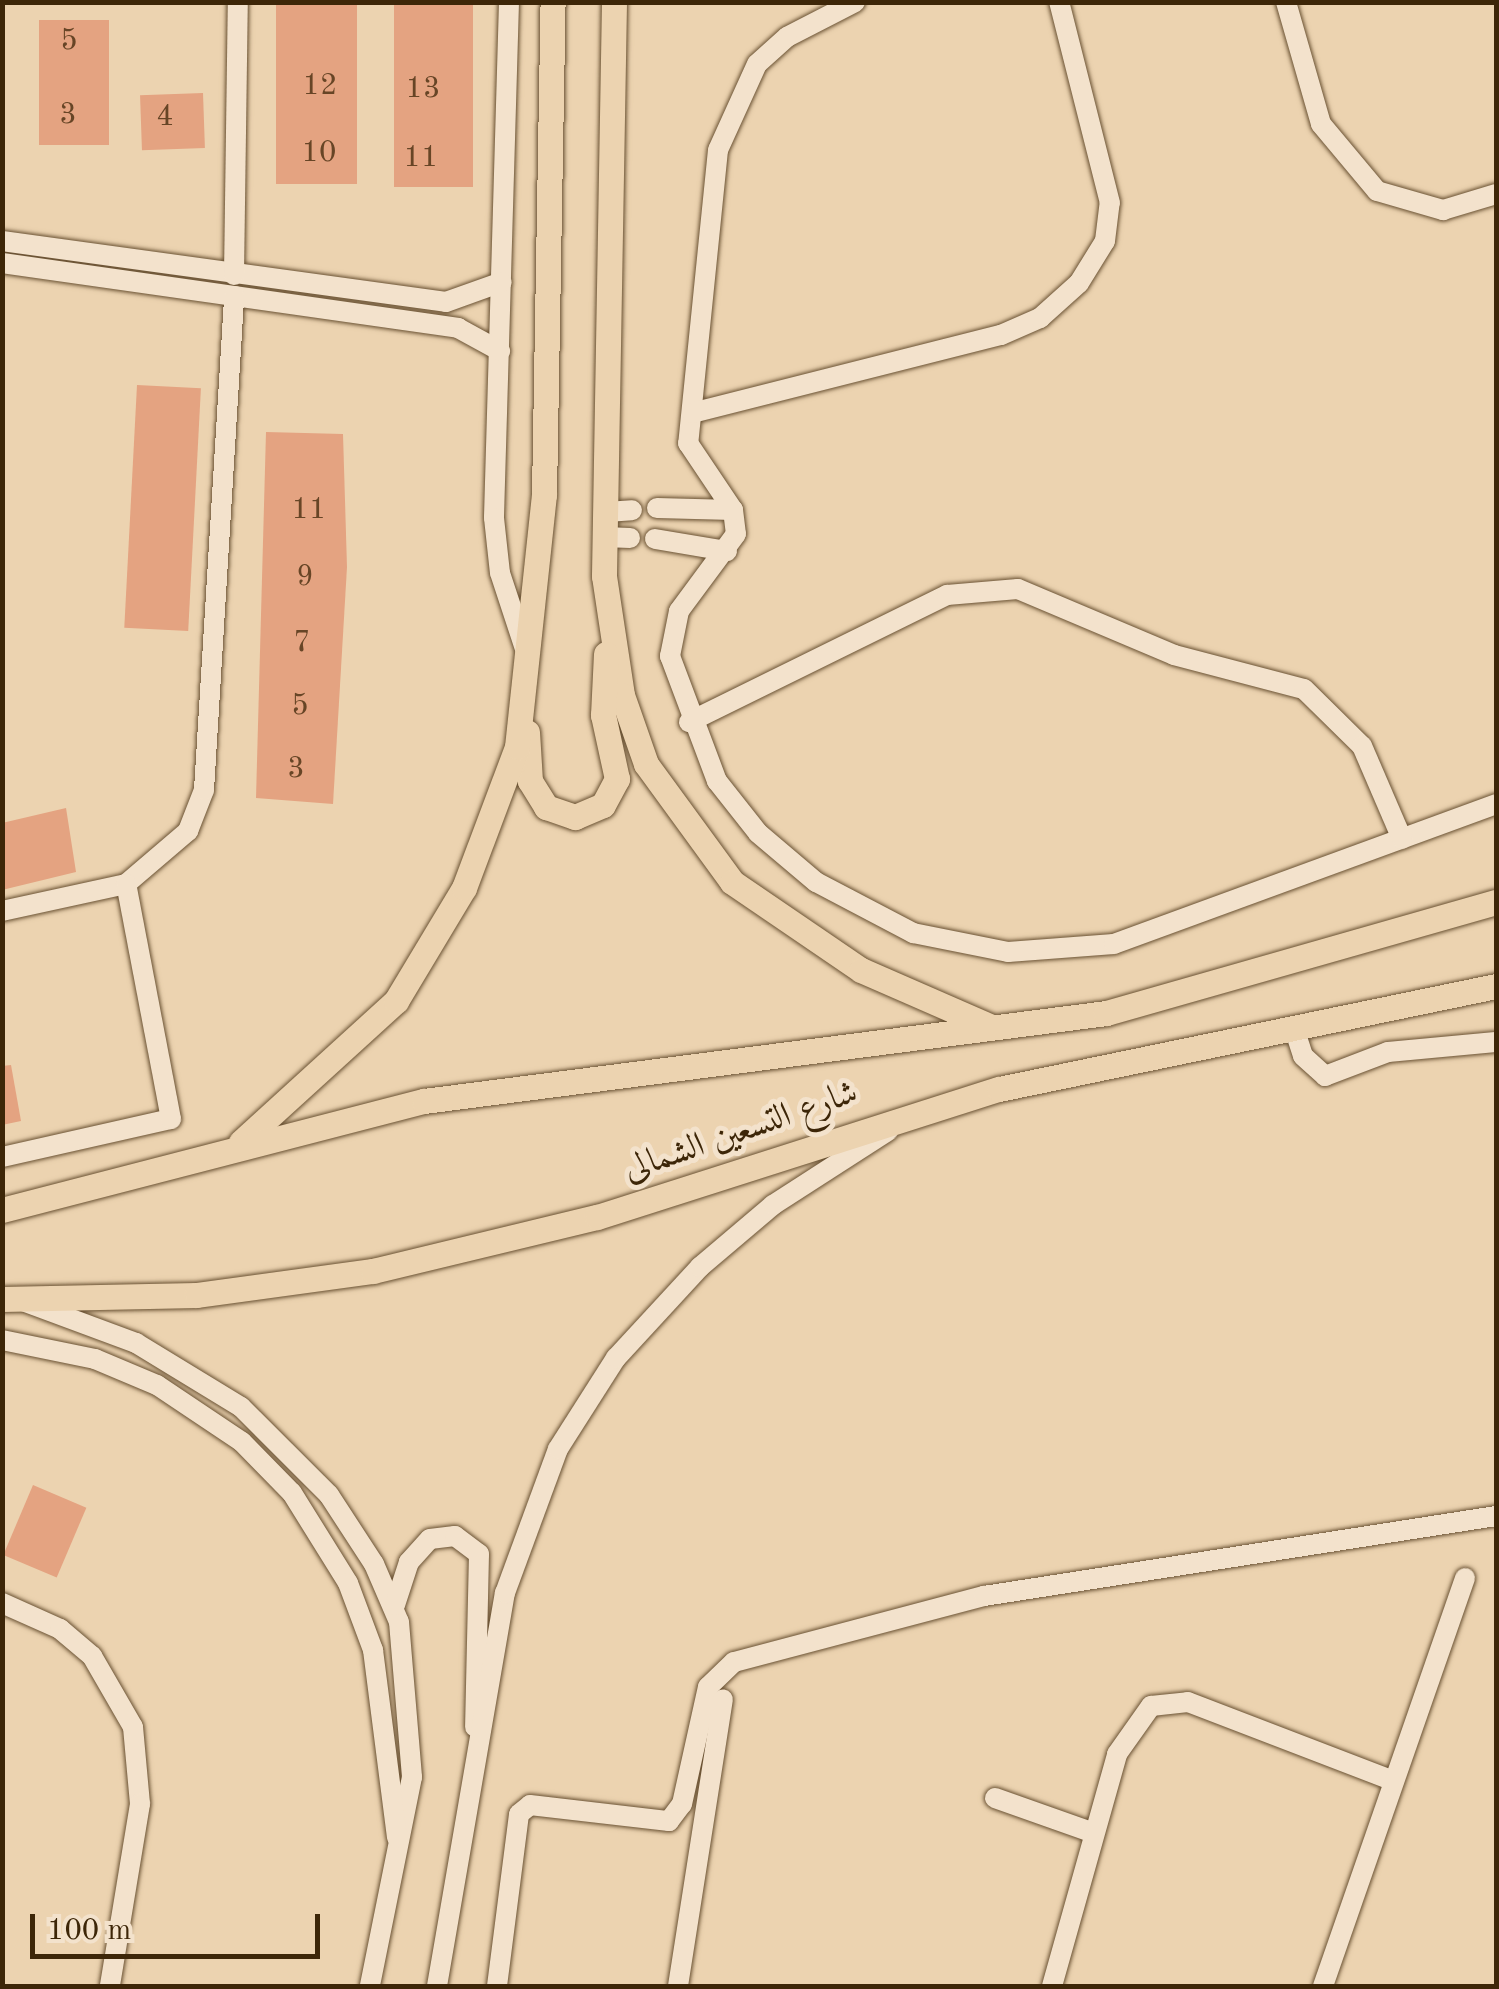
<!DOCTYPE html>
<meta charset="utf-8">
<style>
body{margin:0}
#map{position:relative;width:1499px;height:1989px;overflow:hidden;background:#ecd3b0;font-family:"Old Standard TT",Amiri,serif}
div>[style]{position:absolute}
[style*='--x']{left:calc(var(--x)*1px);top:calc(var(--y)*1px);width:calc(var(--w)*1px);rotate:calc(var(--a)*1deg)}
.building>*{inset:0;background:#e4a381;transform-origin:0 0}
.roads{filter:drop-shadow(0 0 2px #695132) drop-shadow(0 0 2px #695132)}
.minor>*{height:20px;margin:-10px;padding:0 10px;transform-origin:10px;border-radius:10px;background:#f3e2cc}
.major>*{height:25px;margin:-12.5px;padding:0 12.5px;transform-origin:12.5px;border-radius:12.5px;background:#ecd3b0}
span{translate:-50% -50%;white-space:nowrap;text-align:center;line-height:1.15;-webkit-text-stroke:10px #f3e2cc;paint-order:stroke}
.number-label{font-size:30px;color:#674526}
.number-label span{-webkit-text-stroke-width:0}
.street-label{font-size:35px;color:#3d2608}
.frame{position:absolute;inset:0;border:5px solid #3d2608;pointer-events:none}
.scale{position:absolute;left:30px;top:1914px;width:290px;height:45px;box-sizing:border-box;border:5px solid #3d2608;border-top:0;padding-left:12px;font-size:30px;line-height:35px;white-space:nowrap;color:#3d2608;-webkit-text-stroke:8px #f3e2cc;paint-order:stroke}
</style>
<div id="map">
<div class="building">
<div style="left:276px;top:2px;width:81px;height:182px"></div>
<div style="left:394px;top:2px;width:79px;height:185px"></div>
<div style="left:109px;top:20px;width:125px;height:70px;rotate:90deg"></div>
<div style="left:203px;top:93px;width:55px;height:63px;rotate:88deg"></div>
<div style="left:137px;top:385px;width:64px;height:243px;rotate:3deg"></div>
<div style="clip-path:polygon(266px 432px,343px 434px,347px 567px,333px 804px,256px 798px)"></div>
<div style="clip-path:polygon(66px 808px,76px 872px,2px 890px,2px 823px)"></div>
<div style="clip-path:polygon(11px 1065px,21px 1121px,2px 1125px,2px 1066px)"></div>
<div style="left:33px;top:1485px;width:58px;height:76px;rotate:23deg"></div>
</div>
<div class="roads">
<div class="minor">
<div style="--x:509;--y:2;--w:516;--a:91.67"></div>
<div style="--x:494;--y:518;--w:55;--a:83.8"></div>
<div style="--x:500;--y:573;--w:86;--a:71.8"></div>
<div style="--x:855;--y:2;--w:76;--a:152.8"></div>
<div style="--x:787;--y:37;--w:40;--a:138"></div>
<div style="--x:757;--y:64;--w:94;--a:114.4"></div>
<div style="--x:718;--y:150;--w:295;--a:95.8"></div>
<div style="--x:688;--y:443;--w:81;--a:56.1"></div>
<div style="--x:733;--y:510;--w:24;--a:83"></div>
<div style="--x:736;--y:534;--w:96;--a:126.5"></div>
<div style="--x:679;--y:611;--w:46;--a:101.3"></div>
<div style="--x:670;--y:656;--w:134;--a:69.4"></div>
<div style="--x:717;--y:781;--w:66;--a:51.7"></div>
<div style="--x:758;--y:833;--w:76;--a:40.2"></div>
<div style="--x:816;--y:882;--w:110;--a:27.7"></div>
<div style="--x:913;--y:933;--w:97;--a:11.3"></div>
<div style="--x:1008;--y:952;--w:106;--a:-4.3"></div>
<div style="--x:1114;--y:944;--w:407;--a:-20.1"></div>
<div style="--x:1286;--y:2;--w:127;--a:74"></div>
<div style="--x:1321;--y:124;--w:87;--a:50.1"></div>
<div style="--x:1377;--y:191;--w:69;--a:16.1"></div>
<div style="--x:1443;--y:210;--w:55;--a:-16.8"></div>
<div style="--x:2;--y:241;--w:448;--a:7.8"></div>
<div style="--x:446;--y:302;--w:59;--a:-19.7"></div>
<div style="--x:2;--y:263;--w:461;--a:8.1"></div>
<div style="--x:458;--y:328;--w:48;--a:28.7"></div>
<div style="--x:234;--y:275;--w:273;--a:-89.2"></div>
<div style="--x:692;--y:413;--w:319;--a:-14.2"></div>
<div style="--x:1001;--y:335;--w:43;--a:-23.6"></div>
<div style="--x:1040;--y:318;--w:52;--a:-41.9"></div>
<div style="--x:1079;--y:283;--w:49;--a:-58.2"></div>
<div style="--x:1105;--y:241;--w:38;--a:-83"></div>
<div style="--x:1110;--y:203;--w:207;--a:-104.2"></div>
<div style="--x:657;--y:508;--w:76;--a:1.5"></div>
<div style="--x:606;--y:512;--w:26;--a:-4"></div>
<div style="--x:604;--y:537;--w:26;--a:2"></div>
<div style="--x:655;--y:539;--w:73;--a:9.5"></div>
<div style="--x:689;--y:722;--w:288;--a:-26.2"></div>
<div style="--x:947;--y:595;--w:71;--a:-4.8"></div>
<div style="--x:1018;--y:589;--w:169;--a:22.9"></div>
<div style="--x:1174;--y:655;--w:134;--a:14.7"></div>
<div style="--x:1304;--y:689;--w:81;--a:44.5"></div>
<div style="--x:1362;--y:746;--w:101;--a:66.7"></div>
<div style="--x:2;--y:911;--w:127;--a:-12.3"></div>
<div style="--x:126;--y:884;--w:82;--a:-40.5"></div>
<div style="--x:188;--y:831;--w:44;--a:-68.7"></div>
<div style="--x:204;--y:790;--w:495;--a:-86.5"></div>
<div style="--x:1294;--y:1028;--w:29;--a:72"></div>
<div style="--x:1303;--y:1056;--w:30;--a:42"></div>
<div style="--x:1325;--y:1076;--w:67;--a:-20.9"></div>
<div style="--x:1388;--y:1052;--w:108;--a:-5.3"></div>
<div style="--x:2;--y:1157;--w:173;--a:-12.7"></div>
<div style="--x:171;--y:1119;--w:239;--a:-100.8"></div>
<div style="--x:23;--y:1301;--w:121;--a:20.4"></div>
<div style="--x:136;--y:1343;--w:123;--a:31.4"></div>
<div style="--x:241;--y:1407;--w:124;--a:45"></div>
<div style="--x:329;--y:1495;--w:82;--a:56.9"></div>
<div style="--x:374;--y:1564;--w:63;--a:66.7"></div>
<div style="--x:399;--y:1622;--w:156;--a:85.2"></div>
<div style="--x:412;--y:1777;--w:213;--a:101.4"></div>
<div style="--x:2;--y:1340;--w:95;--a:11.5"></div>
<div style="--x:95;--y:1359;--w:67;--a:22.8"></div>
<div style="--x:157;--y:1385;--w:102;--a:33.8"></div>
<div style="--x:242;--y:1442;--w:71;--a:45.6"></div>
<div style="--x:292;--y:1493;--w:106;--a:58.1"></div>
<div style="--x:348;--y:1583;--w:72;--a:69.5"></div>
<div style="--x:373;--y:1650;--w:189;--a:82.7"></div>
<div style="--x:2;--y:1603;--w:64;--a:24.1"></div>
<div style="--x:60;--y:1629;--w:42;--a:40.2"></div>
<div style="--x:92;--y:1656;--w:82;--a:60"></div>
<div style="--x:133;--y:1727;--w:77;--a:84.8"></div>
<div style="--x:140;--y:1804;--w:184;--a:99.4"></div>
<div style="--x:395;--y:1605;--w:45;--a:-72"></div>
<div style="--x:409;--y:1562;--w:31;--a:-48"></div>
<div style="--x:430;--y:1539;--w:25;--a:-7"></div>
<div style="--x:455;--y:1536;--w:30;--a:37"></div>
<div style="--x:479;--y:1554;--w:173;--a:91.3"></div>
<div style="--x:995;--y:1798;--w:105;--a:19.5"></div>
<div style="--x:437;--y:1986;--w:399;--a:-80.2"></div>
<div style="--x:505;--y:1593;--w:153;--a:-69.8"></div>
<div style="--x:558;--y:1449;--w:108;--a:-57.5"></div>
<div style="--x:616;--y:1358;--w:124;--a:-47.3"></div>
<div style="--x:700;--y:1267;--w:96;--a:-40.3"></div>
<div style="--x:773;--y:1205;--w:137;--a:-32.8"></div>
<div style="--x:497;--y:1986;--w:173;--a:-82.7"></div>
<div style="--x:519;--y:1814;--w:14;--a:-39"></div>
<div style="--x:530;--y:1805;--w:140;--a:6.6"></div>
<div style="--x:669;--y:1821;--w:21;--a:-53"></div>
<div style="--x:682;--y:1804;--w:120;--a:-77.5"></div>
<div style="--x:708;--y:1687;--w:36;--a:-44"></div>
<div style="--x:734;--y:1662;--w:259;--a:-14.8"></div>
<div style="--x:984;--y:1596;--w:518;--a:-8.88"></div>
<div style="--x:678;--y:1986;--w:290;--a:-81.1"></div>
<div style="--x:1052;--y:1986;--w:241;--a:-74.3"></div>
<div style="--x:1117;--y:1754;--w:59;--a:-54.7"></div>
<div style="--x:1151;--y:1706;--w:37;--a:-6"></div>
<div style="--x:1188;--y:1702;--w:217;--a:21"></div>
<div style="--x:1323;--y:1986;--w:432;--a:-70.8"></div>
</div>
<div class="major">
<div style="--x:614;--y:2;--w:574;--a:91"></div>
<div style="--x:604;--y:576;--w:120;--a:81.4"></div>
<div style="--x:622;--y:695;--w:73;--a:70.8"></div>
<div style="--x:646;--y:764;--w:146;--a:53.9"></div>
<div style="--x:732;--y:882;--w:156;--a:34.3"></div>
<div style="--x:861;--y:970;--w:140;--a:23.6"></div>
<div style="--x:527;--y:732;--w:49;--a:86.5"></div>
<div style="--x:530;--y:781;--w:31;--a:58"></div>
<div style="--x:546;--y:807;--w:31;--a:19"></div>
<div style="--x:575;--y:817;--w:30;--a:-23"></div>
<div style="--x:603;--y:805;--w:30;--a:-62"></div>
<div style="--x:617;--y:779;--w:66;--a:-102.3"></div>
<div style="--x:603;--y:715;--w:61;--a:-87.2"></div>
<div style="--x:241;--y:1142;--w:210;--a:-42.3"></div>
<div style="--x:396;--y:1001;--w:132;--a:-59"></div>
<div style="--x:464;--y:888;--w:151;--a:-69.4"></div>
<div style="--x:517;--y:747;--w:253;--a:-83.9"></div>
<div style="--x:544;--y:495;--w:493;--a:-89"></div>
<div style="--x:2;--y:1210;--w:436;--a:-14.5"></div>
<div style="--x:424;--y:1101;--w:688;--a:-7.35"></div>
<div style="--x:1106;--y:1013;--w:405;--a:-15.9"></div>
<div style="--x:2;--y:1299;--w:195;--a:-1.2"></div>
<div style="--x:197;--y:1295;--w:178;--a:-7.8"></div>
<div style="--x:373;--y:1271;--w:230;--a:-13.6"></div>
<div style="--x:597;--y:1217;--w:422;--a:-17.7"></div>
<div style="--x:999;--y:1089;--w:508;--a:-11.71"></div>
</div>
</div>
<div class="number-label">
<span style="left:69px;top:41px">5</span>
<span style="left:320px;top:86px">12</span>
<span style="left:423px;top:89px">13</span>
<span style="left:68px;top:115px">3</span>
<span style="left:165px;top:117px">4</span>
<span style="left:319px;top:153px">10</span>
<span style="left:421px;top:158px">11</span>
<span style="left:309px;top:510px">11</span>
<span style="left:305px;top:577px">9</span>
<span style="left:302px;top:643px">7</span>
<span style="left:300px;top:706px">5</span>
<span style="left:296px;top:769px">3</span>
</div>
<div class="street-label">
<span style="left:741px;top:1132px;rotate:-19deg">شارع التسعين الشمالى</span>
</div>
<div class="frame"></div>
<div class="scale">100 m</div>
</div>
